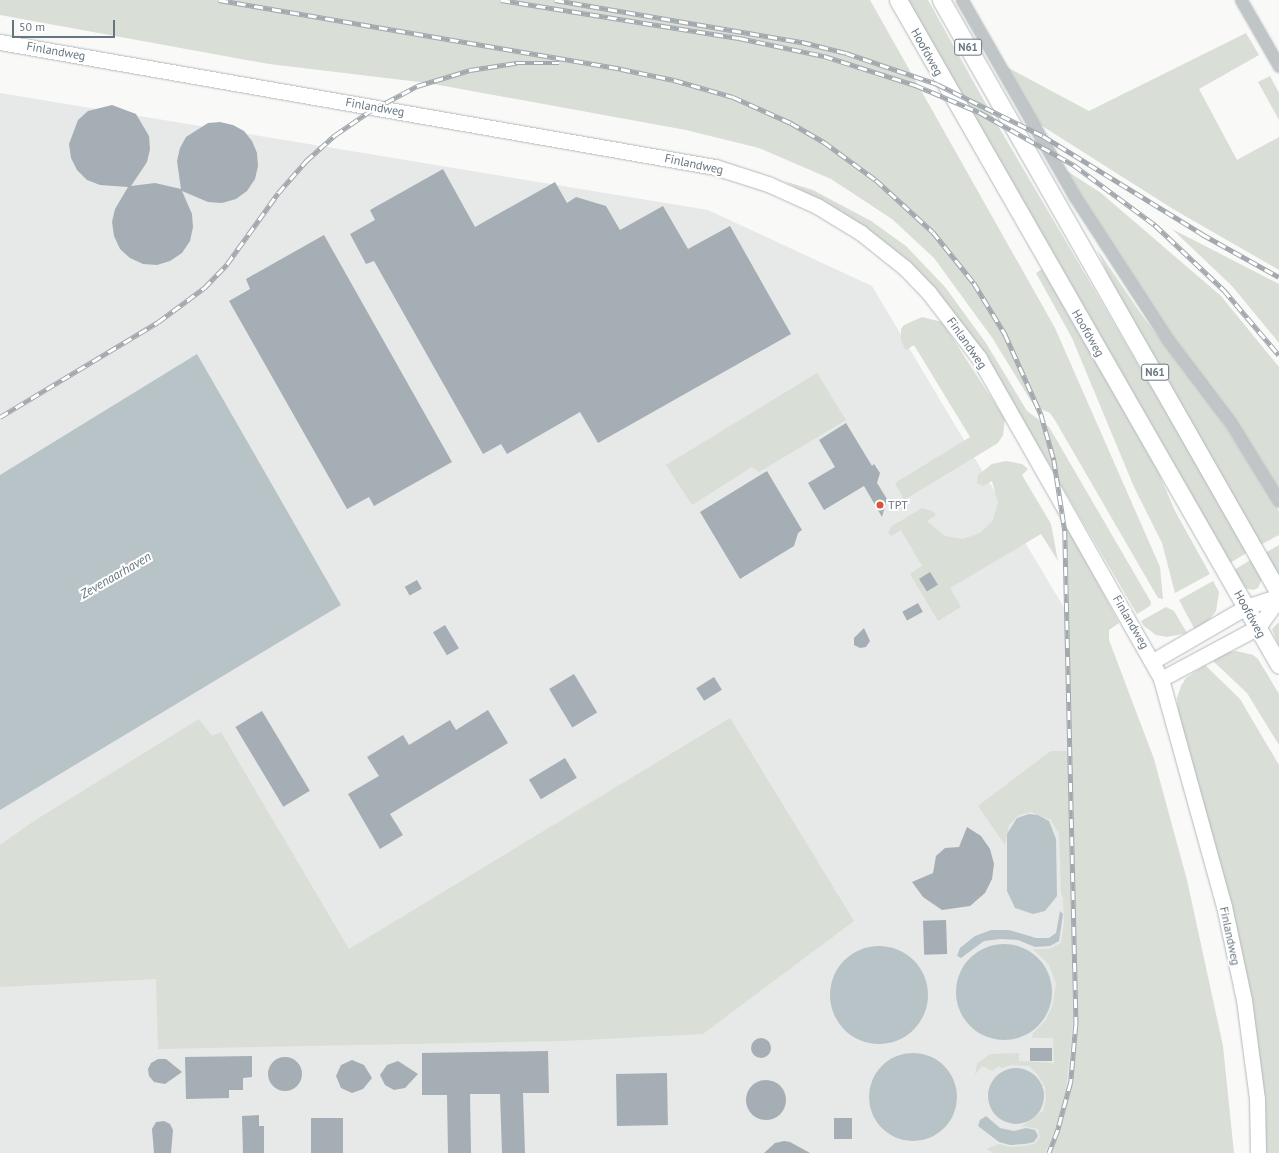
<!DOCTYPE html>
<style>
body{margin:0}
#map{position:relative;width:1279px;height:1153px;overflow:hidden;background:#f9f9f7;font-family:"PT Sans",sans-serif}
div>[style]{position:absolute}
[style*='--x']{left:calc(var(--x)*1px);top:calc(var(--y)*1px);width:calc(var(--w)*1px);rotate:calc(var(--a)*1deg)}
.built>*{inset:0;background:#e7e8e8}
.green>*{inset:0;background:#d9ded6}
.water>*{inset:0;background:#b8c3c7}
.round{border-radius:50%}
.building>*{inset:0;background:#a5aeb4;transform-origin:0 0}
.roads{filter:drop-shadow(0 0 1px #b3b9bd) drop-shadow(0 0 1px #b3b9bd)}
.street>*{height:11px;margin:-5.5px;padding:0 5.5px;transform-origin:5.5px;border-radius:5.5px;background:#c0c5c8}
.secondary>*{height:15px;margin:-7.5px;padding:0 7.5px;transform-origin:7.5px;border-radius:7.5px;background:#fff}
.primary>*{height:17px;margin:-8.5px;padding:0 8.5px;transform-origin:8.5px;border-radius:8.5px;background:#fff}
.rail>*{height:4.5px;margin-top:-2.25px;transform-origin:0;background:repeating-linear-gradient(90deg,#fff 0 9px,#a2a9ae 0 18px);box-sizing:border-box;border-block:1px solid #a2a9ae}
.dots>*{width:11px;height:11px;translate:-50% -50%;box-sizing:border-box;border:2px solid #fff;border-radius:50%}
span{translate:-50% -50%;white-space:nowrap;text-align:center;line-height:1.15;-webkit-text-stroke:4px #fff;paint-order:stroke}
.shield-label span{padding:1px 3px;background:#fff;border:1px solid;border-radius:3px;-webkit-text-stroke-width:0}
.shield-label{font-size:11px;color:#667680;font-weight:700}
.street-label{font-size:12px;color:#667680}
.poi-label{font-size:12px;color:#667680}
.left{translate:0 -50%;text-align:left}
.water-label{font-size:13px;color:#617479;font-style:italic}
.scale{position:absolute;left:12px;top:20px;width:103px;height:18px;box-sizing:border-box;border:2px solid #667680;border-top:0;padding-left:5px;font-size:12px;line-height:14px;white-space:nowrap;color:#667680;-webkit-text-stroke:3px #fff;paint-order:stroke}
</style>
<div id="map">
<div class="built">
<div style="clip-path:polygon(0 93px,708px 210px,872px 286px,1097px 663px,1227px 1153px,0 1153px)"></div>
</div>
<div class="green">
<div style="clip-path:polygon(0 0,870px 0,1055px 328px,1160px 567px,1163px 599px,1158px 598px,1056px 422px,1050px 413px,1036px 407px,1031px 401px,993px 339px,934px 258px,892px 219px,831px 179px,759px 148px,686px 130px,428px 83px,269px 64px,0 15px)"></div>
<div style="clip-path:polygon(907px 0,928px 0,997px 124px,1248px 552px,1230px 563px)"></div>
<div style="clip-path:polygon(1246px 33px,1259px 55px,1199px 89px,1237px 160px,1279px 137px,1279px 270px,1173px 209px,1039px 124px,1005px 66px,1089px 111px)"></div>
<div style="clip-path:polygon(1270px 76px,1279px 93px,1279px 120px,1258px 82px)"></div>
<div style="clip-path:polygon(1064px 169px,1101px 193px,1221px 296px,1279px 367px,1279px 490px,1247px 439px,1156px 320px)"></div>
<div style="clip-path:polygon(784px 181px,813px 190px,871px 221px,906px 246px,945px 287px,986px 343px,1027px 411px,1049px 427px,1151px 602px,1150px 606px,1137px 614px,994px 371px,943px 299px,836px 209px)"></div>
<div style="clip-path:polygon(1172px 229px,1279px 284px,1279px 343px,1232px 286px)"></div>
<div style="clip-path:polygon(1097px 249px,1141px 314px,1218px 415px,1272px 500px,1279px 511px,1279px 535px,1260px 545px,1110px 280px)"></div>
<div style="clip-path:polygon(1042px 269px,1155px 464px,1175px 511px,1210px 574px,1175px 593px,1162px 543px,1134px 487px,1072px 338px,1036px 273px)"></div>
<div style="clip-path:polygon(922px 317px,942px 322px,1005px 419px,1003px 435px,998px 443px,904px 500px,895px 483px,970px 437px,914px 345px,906px 350px,901px 341px,901px 329px,904px 325px)"></div>
<div style="clip-path:polygon(817px 373px,846px 420px,759px 472px,752px 467px,692px 505px,666px 465px)"></div>
<div style="clip-path:polygon(1006px 461px,1022px 464px,1028px 469px,1022px 475px,1051px 524px,1058px 561px,1041px 534px,950px 588px,961px 607px,938px 621px,910px 574px,922px 566px,901px 530px,891px 536px,888px 532px,892px 526px,922px 508px,932px 511px,936px 515px,927px 521px,945px 536px,963px 539px,980px 533px,993px 520px,998px 503px,992px 481px,983px 486px,977px 483px,978px 475px,992px 464px)"></div>
<div style="clip-path:polygon(1064px 520px,1119px 623px,1109px 630px,1109px 640px,1154px 759px,1187px 880px,1223px 1046px,1234px 1153px,1049px 1153px,1064px 1112px,1073px 1074px,1076px 1019px,1068px 561px)"></div>
<div style="clip-path:polygon(1279px 545px,1279px 577px,1265px 553px)"></div>
<div style="clip-path:polygon(1252px 559px,1262px 579px,1258px 588px,1253px 590px,1245px 588px,1234px 570px)"></div>
<div style="clip-path:polygon(1213px 581px,1219px 592px,1216px 611px,1210px 619px,1195px 630px,1179px 600px)"></div>
<div style="clip-path:polygon(1166px 607px,1174px 611px,1187px 633px,1167px 637px,1156px 635px,1144px 626px,1141px 621px)"></div>
<div style="clip-path:polygon(1279px 622px,1279px 647px,1272px 629px)"></div>
<div style="clip-path:polygon(1236px 651px,1253px 655px,1258px 659px,1279px 694px,1279px 745px,1247px 693px,1213px 661px,1224px 653px)"></div>
<div style="clip-path:polygon(1205px 665px,1240px 699px,1279px 765px,1279px 1153px,1266px 1153px,1257px 1051px,1178px 713px,1177px 698px,1181px 686px,1186px 678px)"></div>
<div style="clip-path:polygon(730px 718px,854px 921px,703px 1034px,563px 1041px,158px 1049px,156px 979px,0 987px,0 845px,34px 821px,199px 719px,212px 736px,221px 732px,349px 949px)"></div>
<div style="clip-path:polygon(1051px 751px,1068px 751px,1073px 1024px,1066px 1090px,1059px 1120px,1045px 1153px,994px 1153px,986px 1149px,999px 1144px,1010px 1147px,1026px 1146px,1036px 1143px,1040px 1137px,1038px 1129px,1022px 1126px,1043px 1111px,1046px 1099px,1045px 1087px,1037px 1074px,1029px 1066px,1012px 1065px,1002px 1068px,999px 1066px,992px 1071px,982px 1066px,975px 1075px,976px 1069px,977px 1064px,990px 1054px,1019px 1053px,1019px 1061px,1054px 1063px,1053px 1038px,1032px 1038px,1033px 1033px,1046px 1020px,1053px 1004px,1056px 983px,1049px 965px,1033px 949px,1049px 949px,1061px 943px,1064px 923px,1063px 898px,1061px 892px,1059px 834px,1051px 820px,1031px 812px,1019px 815px,1009px 825px,1005px 845px,978px 806px)"></div>
</div>
<div class="water">
<div style="clip-path:polygon(197px 354px,341px 605px,0 810px,0 475px)"></div>
<div style="clip-path:polygon(1029px 814px,1038px 815px,1049px 821px,1056px 839px,1057px 896px,1045px 911px,1033px 914px,1015px 908px,1007px 891px,1007px 834px,1017px 818px)"></div>
<div style="clip-path:polygon(1060px 911px,1063px 914px,1059px 941px,1050px 946px,1035px 947px,1018px 940px,1001px 939px,984px 941px,961px 958px,957px 956px,960px 948px,975px 936px,991px 930px,1009px 930px,1036px 938px,1049px 938px,1056px 933px)"></div>
<div class="round" style="left:956px;top:944px;width:96px;height:96px"></div>
<div class="round" style="left:830px;top:946px;width:98px;height:98px"></div>
<div class="round" style="left:869px;top:1053px;width:88px;height:88px"></div>
<div class="round" style="left:988px;top:1068px;width:56px;height:56px"></div>
<div style="clip-path:polygon(986px 1116px,1000px 1128px,1014px 1131px,1026px 1128px,1035px 1130px,1038px 1136px,1034px 1142px,1025px 1144px,1010px 1145px,999px 1142px,978px 1126px,980px 1120px)"></div>
</div>
<div class="building">
<div style="clip-path:polygon(112px 105px,136px 114px,149px 136px,150px 149px,147px 162px,131px 186px,155px 183px,181px 189px,177px 161px,180px 148px,186px 137px,208px 123px,220px 122px,233px 125px,244px 131px,252px 141px,257px 153px,258px 166px,255px 179px,247px 191px,236px 199px,222px 203px,208px 202px,182px 191px,192px 214px,193px 227px,190px 241px,182px 253px,170px 261px,157px 265px,143px 264px,130px 258px,120px 249px,114px 236px,112px 222px,115px 209px,128px 187px,100px 185px,87px 180px,77px 170px,71px 158px,69px 144px,78px 120px,88px 111px)"></div>
<div style="clip-path:polygon(443px 169px,475px 227px,555px 182px,567px 203px,576px 197px,606px 206px,620px 230px,663px 206px,688px 249px,730px 226px,791px 334px,598px 443px,580px 412px,507px 454px,501px 444px,483px 454px,374px 261px,366px 264px,350px 234px,375px 220px,370px 210px)"></div>
<div style="clip-path:polygon(324px 235px,452px 462px,374px 506px,369px 497px,347px 509px,229px 301px,250px 289px,246px 279px)"></div>
<div style="clip-path:polygon(846px 423px,872px 466px,874px 464px,880px 473px,877px 483px,887px 499px,882px 517px,864px 486px,824px 510px,808px 483px,835px 467px,819px 440px)"></div>
<div style="clip-path:polygon(767px 471px,802px 530px,798px 533px,794px 546px,740px 579px,700px 512px)"></div>
<div style="left:930px;top:572px;width:15px;height:13px;rotate:58deg"></div>
<div style="left:417px;top:580px;width:10px;height:14px;rotate:61deg"></div>
<div style="left:918px;top:603px;width:10px;height:18px;rotate:61deg"></div>
<div style="left:445px;top:625px;width:27px;height:14px;rotate:59deg"></div>
<div style="clip-path:polygon(864px 628px,870px 641px,866px 647px,860px 648px,854px 645px,854px 638px)"></div>
<div style="left:574px;top:674px;width:45px;height:29px;rotate:59deg"></div>
<div style="left:714px;top:677px;width:15px;height:21px;rotate:58deg"></div>
<div style="clip-path:polygon(488px 710px,508px 743px,390px 814px,403px 835px,380px 849px,348px 794px,379px 776px,367px 757px,403px 735px,409px 745px,450px 720px,456px 730px)"></div>
<div style="left:262px;top:711px;width:93px;height:31px;rotate:59deg"></div>
<div style="left:565px;top:758px;width:23px;height:42px;rotate:59deg"></div>
<div style="clip-path:polygon(967px 827px,981px 836px,990px 849px,994px 864px,992px 879px,985px 893px,970px 906px,942px 910px,923px 897px,912px 882px,933px 873px,936px 856px,945px 848px,959px 847px)"></div>
<div style="left:946px;top:920px;width:34px;height:23px;rotate:88deg"></div>
<div class="round" style="left:751px;top:1038px;width:20px;height:20px"></div>
<div style="left:1030px;top:1048px;width:22px;height:13px"></div>
<div style="clip-path:polygon(548px 1051px,549px 1093px,523px 1093px,525px 1153px,502px 1153px,500px 1094px,470px 1094px,471px 1153px,448px 1153px,447px 1095px,422px 1095px,422px 1053px)"></div>
<div style="clip-path:polygon(252px 1056px,252px 1077px,243px 1078px,243px 1090px,229px 1090px,229px 1098px,186px 1099px,185px 1057px)"></div>
<div class="round" style="left:268px;top:1057px;width:34px;height:34px"></div>
<div style="clip-path:polygon(158px 1059px,166px 1059px,182px 1072px,165px 1084px,154px 1082px,149px 1076px,148px 1069px,151px 1063px)"></div>
<div style="clip-path:polygon(352px 1060px,364px 1065px,372px 1078px,363px 1089px,352px 1093px,341px 1088px,336px 1076px,341px 1065px)"></div>
<div style="clip-path:polygon(398px 1061px,418px 1074px,405px 1088px,394px 1090px,385px 1085px,380px 1075px,387px 1065px)"></div>
<div style="left:667px;top:1073px;width:52px;height:51px;rotate:89deg"></div>
<div class="round" style="left:746px;top:1080px;width:40px;height:40px"></div>
<div style="clip-path:polygon(259px 1115px,259px 1126px,264px 1126px,264px 1153px,243px 1153px,242px 1116px)"></div>
<div style="left:311px;top:1118px;width:32px;height:35px"></div>
<div style="left:834px;top:1118px;width:18px;height:21px"></div>
<div style="clip-path:polygon(164px 1121px,170px 1124px,173px 1130px,171px 1153px,154px 1153px,152px 1129px,156px 1122px)"></div>
<div style="clip-path:polygon(784px 1141px,790px 1142px,810px 1153px,764px 1153px,775px 1143px)"></div>
</div>
<div class="roads">
<div class="street">
<div style="--x:962;--y:0;--w:227;--a:60.2"></div>
<div style="--x:1075;--y:197;--w:171;--a:57"></div>
<div style="--x:1168;--y:340;--w:103;--a:52.9"></div>
<div style="--x:1230;--y:422;--w:93;--a:58.2"></div>
<div style="--x:1241;--y:0;--w:76;--a:60.1"></div>
</div>
<div class="secondary">
<div style="--x:0;--y:42;--w:726;--a:9.92"></div>
<div style="--x:715;--y:167;--w:56;--a:17.8"></div>
<div style="--x:768;--y:184;--w:54;--a:24.2"></div>
<div style="--x:817;--y:206;--w:52;--a:31.5"></div>
<div style="--x:861;--y:233;--w:56;--a:38.5"></div>
<div style="--x:905;--y:268;--w:35;--a:46"></div>
<div style="--x:929;--y:293;--w:82;--a:52.4"></div>
<div style="--x:979;--y:358;--w:369;--a:60.4"></div>
<div style="--x:1161;--y:679;--w:236;--a:74.5"></div>
<div style="--x:1224;--y:906;--w:96;--a:78"></div>
<div style="--x:1244;--y:1000;--w:100;--a:82.5"></div>
<div style="--x:1257;--y:1099;--w:54;--a:88.9"></div>
<div style="--x:1153;--y:661;--w:108;--a:-30.1"></div>
<div style="--x:1246;--y:607;--w:35;--a:-18"></div>
<div style="--x:1161;--y:679;--w:110;--a:-28.2"></div>
<div style="--x:1258;--y:627;--w:36;--a:-54"></div>
</div>
<div class="primary">
<div style="--x:898;--y:0;--w:766;--a:60.19"></div>
<div style="--x:941;--y:0;--w:683;--a:60.32"></div>
</div>
</div>
<div class="rail">
<div style="--x:219;--y:0;--w:408;--a:9.7"></div>
<div style="--x:621;--y:69;--w:54;--a:11.7"></div>
<div style="--x:674;--y:80;--w:61;--a:16.1"></div>
<div style="--x:733;--y:97;--w:64;--a:24.1"></div>
<div style="--x:791;--y:123;--w:38;--a:30"></div>
<div style="--x:824;--y:142;--w:64;--a:36.2"></div>
<div style="--x:876;--y:180;--w:77;--a:42.4"></div>
<div style="--x:933;--y:232;--w:65;--a:51.2"></div>
<div style="--x:974;--y:283;--w:60;--a:58.7"></div>
<div style="--x:1005;--y:334;--w:88;--a:65.8"></div>
<div style="--x:1041;--y:414;--w:48;--a:74.2"></div>
<div style="--x:1054;--y:460;--w:72;--a:81.2"></div>
<div style="--x:1065;--y:531;--w:494;--a:88.7"></div>
<div style="--x:1076;--y:1025;--w:57;--a:95"></div>
<div style="--x:1071;--y:1082;--w:50;--a:105.2"></div>
<div style="--x:1058;--y:1130;--w:25;--a:111"></div>
<div style="--x:501;--y:0;--w:241;--a:9.1"></div>
<div style="--x:739;--y:38;--w:87;--a:12"></div>
<div style="--x:824;--y:56;--w:96;--a:17.7"></div>
<div style="--x:915;--y:85;--w:69;--a:22.9"></div>
<div style="--x:979;--y:112;--w:109;--a:29.2"></div>
<div style="--x:1074;--y:165;--w:101;--a:36.5"></div>
<div style="--x:1155;--y:225;--w:95;--a:43.3"></div>
<div style="--x:1224;--y:290;--w:85;--a:49.8"></div>
<div style="--x:555;--y:0;--w:251;--a:9.7"></div>
<div style="--x:802;--y:42;--w:45;--a:14"></div>
<div style="--x:846;--y:53;--w:96;--a:18.8"></div>
<div style="--x:937;--y:84;--w:118;--a:26.1"></div>
<div style="--x:1043;--y:136;--w:187;--a:31.6"></div>
<div style="--x:1202;--y:234;--w:88;--a:29.2"></div>
<div style="--x:0;--y:417;--w:184;--a:-31"></div>
<div style="--x:158;--y:322;--w:57;--a:-36.5"></div>
<div style="--x:204;--y:288;--w:33;--a:-46"></div>
<div style="--x:227;--y:264;--w:87;--a:-54.3"></div>
<div style="--x:278;--y:193;--w:43;--a:-48.8"></div>
<div style="--x:306;--y:161;--w:39;--a:-42"></div>
<div style="--x:335;--y:135;--w:42;--a:-34.4"></div>
<div style="--x:370;--y:111;--w:53;--a:-28"></div>
<div style="--x:417;--y:86;--w:55;--a:-16.8"></div>
<div style="--x:470;--y:70;--w:47;--a:-8.7"></div>
<div style="--x:516;--y:63;--w:43;--a:0"></div>
</div>
<div class="dots">
<div style="left:880px;top:505px;background:#d6553a"></div>
</div>
<div class="shield-label">
<span style="left:968px;top:47px">N61</span>
<span style="left:1155px;top:372px">N61</span>
</div>
<div class="street-label">
<span style="left:56px;top:51px;rotate:10deg">Finlandweg</span>
<span style="left:927px;top:52px;rotate:61deg">Hoofdweg</span>
<span style="left:375px;top:107px;rotate:10deg">Finlandweg</span>
<span style="left:694px;top:164px;rotate:12deg">Finlandweg</span>
<span style="left:1088px;top:333px;rotate:60deg">Hoofdweg</span>
<span style="left:967px;top:343px;rotate:55deg">Finlandweg</span>
<span style="left:1250px;top:614px;rotate:61deg">Hoofdweg</span>
<span style="left:1131px;top:622px;rotate:60deg">Finlandweg</span>
<span style="left:1230px;top:936px;rotate:78deg">Finlandweg</span>
</div>
<div class="poi-label">
<span class="left" style="left:888px;top:505px">TPT</span>
</div>
<div class="water-label">
<span style="left:116px;top:576px;rotate:-30deg">Zevenaarhaven</span>
</div>
<div class="scale">50 m</div>
</div>
